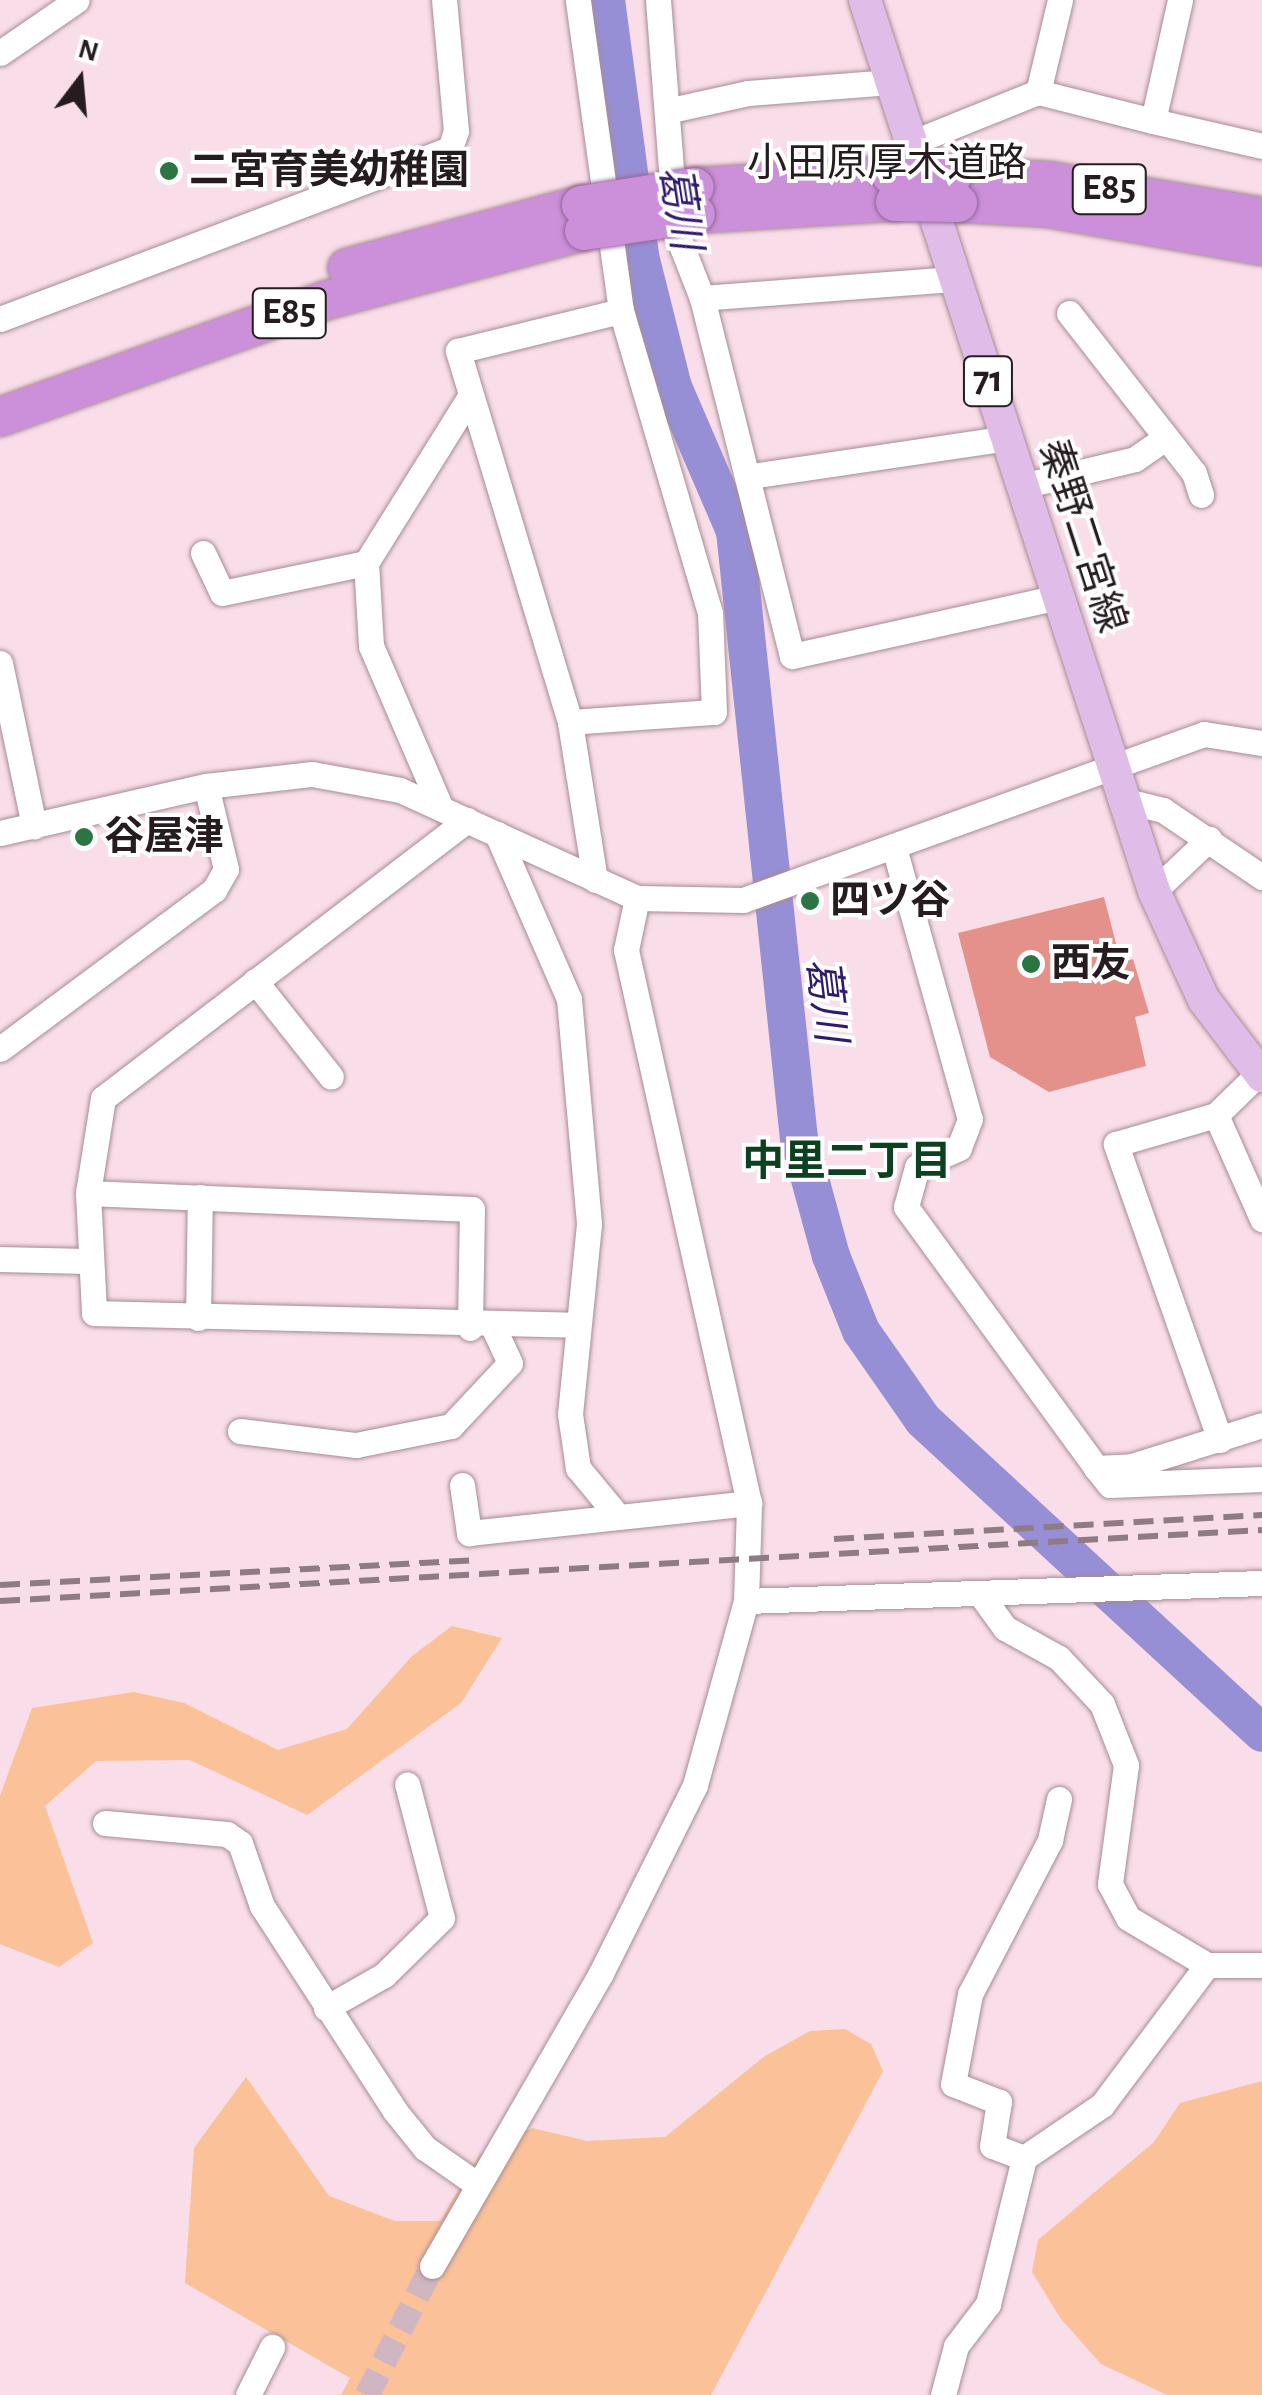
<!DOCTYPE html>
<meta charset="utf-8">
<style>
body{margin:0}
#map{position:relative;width:1262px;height:2395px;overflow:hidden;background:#f9dde8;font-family:"Alegreya Sans","Noto Sans JP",sans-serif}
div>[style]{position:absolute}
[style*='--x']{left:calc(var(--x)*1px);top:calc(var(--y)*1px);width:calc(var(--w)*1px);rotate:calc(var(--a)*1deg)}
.green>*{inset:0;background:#fbc199}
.river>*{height:38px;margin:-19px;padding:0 19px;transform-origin:19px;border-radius:19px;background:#978fd5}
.building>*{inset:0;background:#e4918c}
.minor-tunnel>*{height:25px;margin-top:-12.5px;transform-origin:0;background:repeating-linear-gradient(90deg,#cfb6c0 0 25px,transparent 0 37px)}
.roads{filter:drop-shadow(0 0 2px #a68c96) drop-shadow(0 0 2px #a68c96)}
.minor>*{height:25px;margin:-12.5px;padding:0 12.5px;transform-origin:12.5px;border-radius:12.5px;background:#fff}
.major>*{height:32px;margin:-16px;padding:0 16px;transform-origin:16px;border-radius:16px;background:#e0bce9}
.highway>*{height:38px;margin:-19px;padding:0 19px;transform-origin:19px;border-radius:19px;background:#cc8fda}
.rail>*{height:6px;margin-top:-3px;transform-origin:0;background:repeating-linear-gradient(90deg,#8e7b83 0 20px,transparent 0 30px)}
.bridges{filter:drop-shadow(0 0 2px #926799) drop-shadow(0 0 2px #926799)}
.highway-bridge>*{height:38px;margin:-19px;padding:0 19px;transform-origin:19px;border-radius:19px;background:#cc8fda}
.dots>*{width:28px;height:28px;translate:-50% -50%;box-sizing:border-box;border:5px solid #fff;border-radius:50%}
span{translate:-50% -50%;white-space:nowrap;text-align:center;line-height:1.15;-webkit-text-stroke:8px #fff;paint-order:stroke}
.shield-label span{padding:2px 8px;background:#fff;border:2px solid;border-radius:8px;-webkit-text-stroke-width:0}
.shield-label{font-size:38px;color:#261c20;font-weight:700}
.street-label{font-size:40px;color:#261c20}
.poi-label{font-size:40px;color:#261c20;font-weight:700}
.left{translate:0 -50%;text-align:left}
.water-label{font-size:42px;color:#301a6b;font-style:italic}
.neighbourhood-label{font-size:42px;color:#0c411f;font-weight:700}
.north{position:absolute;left:30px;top:30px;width:100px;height:100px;-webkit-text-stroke:8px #fff;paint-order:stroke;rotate:16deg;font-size:28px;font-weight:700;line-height:40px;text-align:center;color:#261c20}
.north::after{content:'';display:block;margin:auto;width:35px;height:45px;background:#261c20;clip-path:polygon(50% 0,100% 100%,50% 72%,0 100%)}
</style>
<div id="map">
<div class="green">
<div style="clip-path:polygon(452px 1626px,502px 1638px,461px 1703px,307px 1815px,190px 1760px,96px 1761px,45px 1806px,93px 1943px,59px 1967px,0 1944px,0 1796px,32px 1708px,134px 1692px,184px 1703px,278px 1750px,347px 1729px,412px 1656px)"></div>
<div style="clip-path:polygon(845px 2029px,871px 2044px,883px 2071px,711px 2395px,341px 2395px,350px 2378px,185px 2283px,194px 2148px,246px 2077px,329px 2196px,395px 2221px,440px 2221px,480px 2154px,532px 2128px,587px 2141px,665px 2137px,765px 2056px,810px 2031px)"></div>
<div style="clip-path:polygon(1262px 2081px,1262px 2395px,1167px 2395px,1101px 2364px,1061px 2319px,1032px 2272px,1038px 2240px,1154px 2142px,1180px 2103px)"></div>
</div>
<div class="river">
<div style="--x:606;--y:0;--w:258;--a:82.4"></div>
<div style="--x:640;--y:256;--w:135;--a:75.9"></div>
<div style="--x:673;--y:387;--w:157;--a:66.7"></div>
<div style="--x:735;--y:531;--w:611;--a:83.99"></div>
<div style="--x:799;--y:1139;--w:121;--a:74.7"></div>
<div style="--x:831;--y:1256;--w:81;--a:68.2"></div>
<div style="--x:861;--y:1331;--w:108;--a:55.1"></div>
<div style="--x:923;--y:1420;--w:461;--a:42.7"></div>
</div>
<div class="building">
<div style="clip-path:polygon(1104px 897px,1121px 963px,1133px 959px,1149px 1013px,1135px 1017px,1146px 1066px,1049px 1092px,990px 1057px,958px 933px)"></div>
</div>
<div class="minor-tunnel">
<div style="--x:367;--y:2395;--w:144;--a:-63.3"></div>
</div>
<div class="roads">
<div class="minor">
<div style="--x:658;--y:0;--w:233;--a:85.6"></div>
<div style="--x:676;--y:232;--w:71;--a:68.5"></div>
<div style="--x:1060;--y:0;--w:95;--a:103.4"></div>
<div style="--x:1038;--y:92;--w:119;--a:14.2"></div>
<div style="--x:1153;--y:121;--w:124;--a:-77.4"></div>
<div style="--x:0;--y:53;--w:93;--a:-34.5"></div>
<div style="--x:671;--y:110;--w:79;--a:-12.4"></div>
<div style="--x:748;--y:93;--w:143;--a:-4.4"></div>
<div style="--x:1153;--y:121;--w:112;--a:12.9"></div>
<div style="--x:911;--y:143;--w:137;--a:-21.9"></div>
<div style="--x:954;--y:279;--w:253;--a:175.7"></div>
<div style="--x:702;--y:298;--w:369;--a:75.9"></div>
<div style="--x:792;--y:656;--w:272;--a:-12.5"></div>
<div style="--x:1069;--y:313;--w:203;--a:52"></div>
<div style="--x:1194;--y:473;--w:23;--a:72"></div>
<div style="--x:0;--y:319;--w:481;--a:-20.7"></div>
<div style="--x:450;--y:149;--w:19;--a:-72"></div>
<div style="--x:456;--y:131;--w:132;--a:-95.2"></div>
<div style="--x:751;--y:476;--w:259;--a:-8.4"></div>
<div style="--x:1022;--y:486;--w:116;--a:-13.4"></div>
<div style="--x:1135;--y:459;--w:38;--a:-35"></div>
<div style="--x:203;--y:553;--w:44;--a:64.6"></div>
<div style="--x:222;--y:593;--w:147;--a:-11.8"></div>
<div style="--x:0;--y:663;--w:167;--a:78.2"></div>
<div style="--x:570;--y:722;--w:144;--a:-4"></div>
<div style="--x:714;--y:712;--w:99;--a:-92.3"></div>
<div style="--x:710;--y:613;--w:315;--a:-106.4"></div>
<div style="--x:621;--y:311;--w:314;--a:-97.9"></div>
<div style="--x:1122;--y:800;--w:42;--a:13.7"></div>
<div style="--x:1163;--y:810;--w:120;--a:34.1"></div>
<div style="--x:440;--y:806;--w:174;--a:-113.3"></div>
<div style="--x:371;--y:646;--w:83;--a:-93.4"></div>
<div style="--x:366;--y:563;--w:195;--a:-58"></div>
<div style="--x:467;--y:820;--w:458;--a:142.6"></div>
<div style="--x:103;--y:1098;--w:96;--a:99"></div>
<div style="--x:88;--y:1193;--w:120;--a:87.1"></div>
<div style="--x:94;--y:1313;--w:478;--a:1.4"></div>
<div style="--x:0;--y:833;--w:211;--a:-12.9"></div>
<div style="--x:206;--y:786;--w:107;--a:-6.5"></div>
<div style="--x:312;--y:774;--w:89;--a:10.3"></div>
<div style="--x:400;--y:790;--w:260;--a:24.5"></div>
<div style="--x:637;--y:898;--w:106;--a:1.1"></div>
<div style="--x:743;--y:900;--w:490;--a:-19.8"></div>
<div style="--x:1204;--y:734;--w:59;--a:8.8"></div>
<div style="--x:497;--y:834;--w:180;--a:66.4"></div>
<div style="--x:569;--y:999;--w:226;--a:84.9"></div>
<div style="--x:589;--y:1224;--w:191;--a:95.7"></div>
<div style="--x:570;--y:1414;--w:55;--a:81.6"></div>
<div style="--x:578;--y:1468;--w:60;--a:50.4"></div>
<div style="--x:895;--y:851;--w:278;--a:74.4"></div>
<div style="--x:970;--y:1119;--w:31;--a:111"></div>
<div style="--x:959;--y:1148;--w:46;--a:155.7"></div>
<div style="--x:917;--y:1167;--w:41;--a:105.4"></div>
<div style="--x:906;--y:1207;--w:323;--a:53.9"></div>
<div style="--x:1096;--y:1468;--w:36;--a:-3"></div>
<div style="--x:1132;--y:1466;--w:136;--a:-17.5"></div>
<div style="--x:595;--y:880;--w:160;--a:-99"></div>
<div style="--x:570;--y:722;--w:388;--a:-106.8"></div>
<div style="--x:458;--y:351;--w:168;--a:-13.8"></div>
<div style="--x:1154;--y:891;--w:76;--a:-43.4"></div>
<div style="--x:255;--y:981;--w:122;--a:51.6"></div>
<div style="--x:0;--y:1049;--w:267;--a:-36.6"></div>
<div style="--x:214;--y:890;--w:24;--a:-60"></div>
<div style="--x:226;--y:869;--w:85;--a:-103.5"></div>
<div style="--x:1216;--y:1115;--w:114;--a:66.1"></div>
<div style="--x:88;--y:1193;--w:384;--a:2.4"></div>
<div style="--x:472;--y:1209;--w:119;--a:91"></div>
<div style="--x:0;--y:1259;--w:86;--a:1.3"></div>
<div style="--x:198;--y:1318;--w:121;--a:-89.1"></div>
<div style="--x:240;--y:1431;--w:117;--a:6.9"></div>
<div style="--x:356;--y:1445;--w:97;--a:-11.3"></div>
<div style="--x:451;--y:1426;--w:86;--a:-46.9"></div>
<div style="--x:510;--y:1363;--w:40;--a:-115"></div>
<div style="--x:1220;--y:1440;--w:314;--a:-109.4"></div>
<div style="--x:1116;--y:1144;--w:104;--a:-16.2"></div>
<div style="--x:1216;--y:1115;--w:60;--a:-44.3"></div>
<div style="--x:1096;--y:1468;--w:22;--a:51"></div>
<div style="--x:1110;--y:1485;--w:152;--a:-2.3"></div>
<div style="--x:462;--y:1485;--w:49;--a:81.7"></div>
<div style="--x:469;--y:1533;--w:282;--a:-6.1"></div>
<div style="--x:981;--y:1595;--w:41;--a:54"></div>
<div style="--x:1005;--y:1628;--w:62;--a:29.1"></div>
<div style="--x:1059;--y:1658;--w:63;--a:46.9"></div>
<div style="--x:1102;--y:1704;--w:66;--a:68.5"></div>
<div style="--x:1126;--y:1765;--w:120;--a:97.7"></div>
<div style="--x:1110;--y:1884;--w:38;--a:62"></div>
<div style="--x:1128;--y:1918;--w:92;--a:30.7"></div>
<div style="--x:1207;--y:1965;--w:55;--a:0"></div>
<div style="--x:746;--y:1601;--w:516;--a:-2"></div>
<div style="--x:105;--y:1823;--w:122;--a:5.2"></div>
<div style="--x:227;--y:1834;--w:16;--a:35"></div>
<div style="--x:240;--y:1843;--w:67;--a:70.8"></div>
<div style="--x:262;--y:1906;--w:244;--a:57"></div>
<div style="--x:395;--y:2111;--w:48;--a:51"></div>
<div style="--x:425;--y:2148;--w:61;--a:35"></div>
<div style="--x:326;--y:2008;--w:67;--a:-29.6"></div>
<div style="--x:384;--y:1975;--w:81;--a:-44.5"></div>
<div style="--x:442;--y:1918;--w:138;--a:-104.6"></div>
<div style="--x:1024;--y:2158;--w:34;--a:-159"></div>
<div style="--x:992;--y:2146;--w:45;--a:-81"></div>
<div style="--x:999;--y:2102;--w:49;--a:-158.6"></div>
<div style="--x:953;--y:2084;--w:92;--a:-79.3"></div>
<div style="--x:970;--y:1994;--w:174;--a:-62.5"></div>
<div style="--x:1050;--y:1840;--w:42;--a:-77.6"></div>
<div style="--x:432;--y:2266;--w:338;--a:-60"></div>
<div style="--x:601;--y:1973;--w:210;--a:-63.4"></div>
<div style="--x:695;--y:1785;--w:191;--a:-74.5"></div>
<div style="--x:746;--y:1601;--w:98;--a:-88.2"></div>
<div style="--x:749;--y:1503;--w:567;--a:-102.54"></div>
<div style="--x:626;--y:950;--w:53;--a:-78.1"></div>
<div style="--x:248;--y:2395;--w:54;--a:-63.4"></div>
<div style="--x:943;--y:2395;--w:51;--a:-75.1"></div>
<div style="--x:956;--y:2346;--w:53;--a:-52.7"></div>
<div style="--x:988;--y:2304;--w:150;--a:-76.1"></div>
<div style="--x:1024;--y:2158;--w:94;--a:-34.2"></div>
<div style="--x:1102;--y:2105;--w:175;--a:-53.1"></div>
</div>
<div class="major">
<div style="--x:865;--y:0;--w:937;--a:72.03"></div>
<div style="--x:1154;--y:891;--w:120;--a:65.4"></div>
<div style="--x:1204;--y:1000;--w:96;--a:52.7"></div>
</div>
<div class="highway">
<div style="--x:953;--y:175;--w:97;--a:3.5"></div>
<div style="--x:1050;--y:181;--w:215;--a:9.6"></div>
<div style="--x:695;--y:187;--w:196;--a:-3.5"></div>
<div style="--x:958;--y:203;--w:90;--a:3.2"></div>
<div style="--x:1048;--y:208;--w:217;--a:10.1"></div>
<div style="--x:696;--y:214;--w:199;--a:-3.5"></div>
<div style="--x:347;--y:268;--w:242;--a:-15.1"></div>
<div style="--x:0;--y:417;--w:347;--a:-19.7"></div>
<div style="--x:327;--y:300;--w:266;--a:-15"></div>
</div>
</div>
<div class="rail">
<div style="--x:834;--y:1539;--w:429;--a:-3.2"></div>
<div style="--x:0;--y:1585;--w:475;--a:-3"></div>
<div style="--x:0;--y:1601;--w:1264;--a:-3.22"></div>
</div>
<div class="bridges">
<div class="highway-bridge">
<div style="--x:891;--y:175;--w:62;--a:0"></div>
<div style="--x:895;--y:202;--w:63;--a:0.9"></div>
<div style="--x:581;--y:205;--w:115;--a:-9"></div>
<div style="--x:584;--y:231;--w:113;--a:-8.6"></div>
</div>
</div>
<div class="dots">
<div style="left:169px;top:171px;background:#2b7543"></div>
<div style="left:84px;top:837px;background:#2b7543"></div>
<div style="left:810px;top:901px;background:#2b7543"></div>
<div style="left:1031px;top:964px;background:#2b7543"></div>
</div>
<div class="shield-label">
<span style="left:1109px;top:189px">E85</span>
<span style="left:289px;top:313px">E85</span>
<span style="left:988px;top:381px">71</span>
</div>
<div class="street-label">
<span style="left:887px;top:164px">小田原厚木道路</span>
<span style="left:1082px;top:536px;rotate:72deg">秦野二宮線</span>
</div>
<div class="poi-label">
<span class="left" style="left:189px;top:171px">二宮育美幼稚園</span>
<span class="left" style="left:104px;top:837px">谷屋津</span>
<span class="left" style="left:830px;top:901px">四ツ谷</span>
<span class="left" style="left:1051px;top:964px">西友</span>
</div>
<div class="water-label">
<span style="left:680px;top:208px;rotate:81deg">葛川</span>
<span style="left:826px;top:1000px;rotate:83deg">葛川</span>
</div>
<div class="neighbourhood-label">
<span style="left:847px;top:1162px">中里二丁目</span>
</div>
<div class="north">N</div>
</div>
